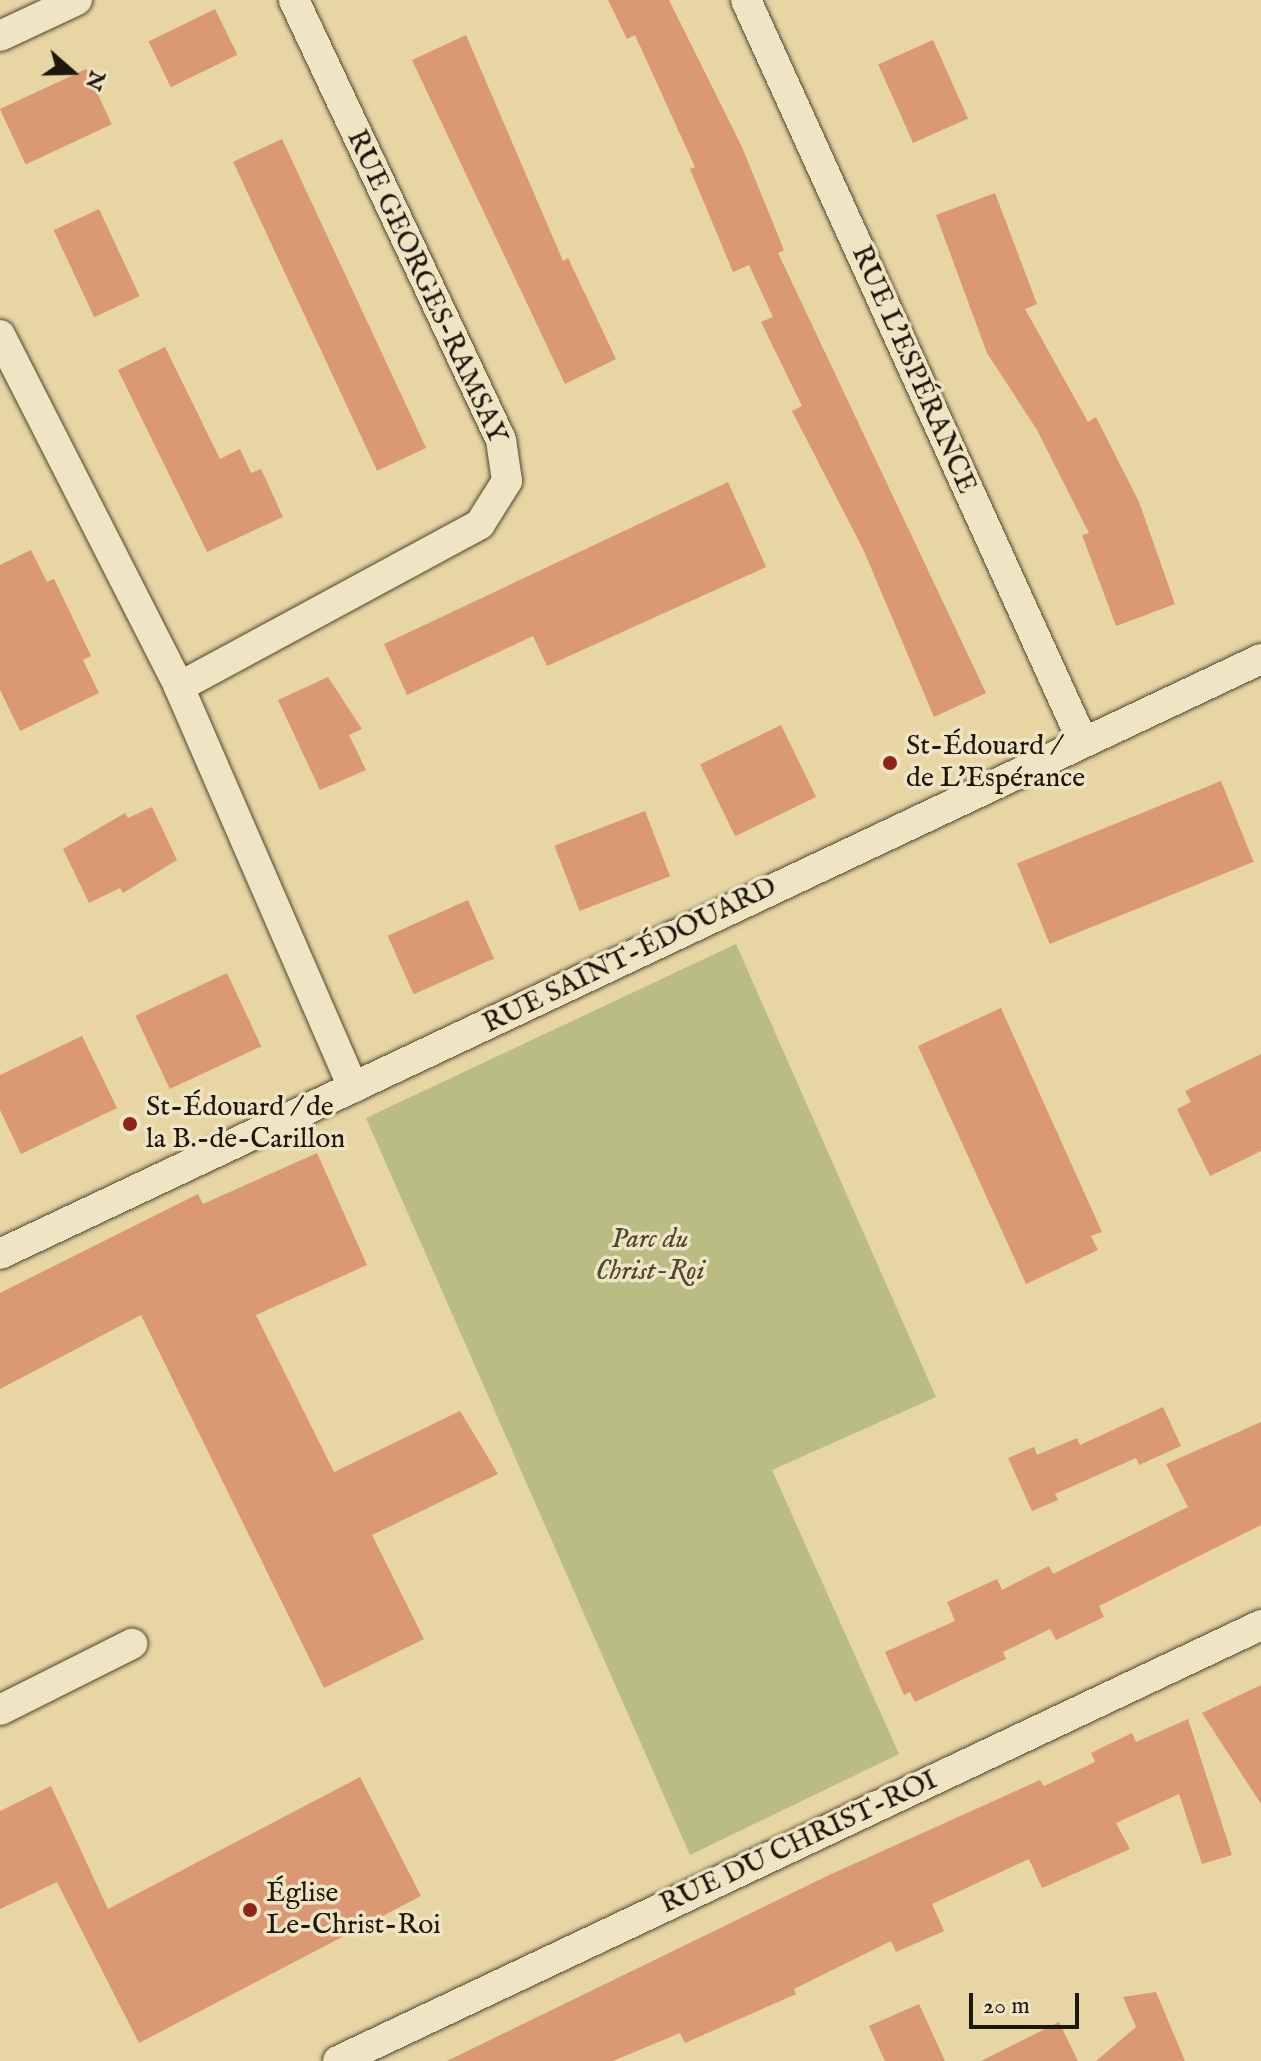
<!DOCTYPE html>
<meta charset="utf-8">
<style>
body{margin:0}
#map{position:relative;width:1261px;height:2061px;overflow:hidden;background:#e7d5a3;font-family:"IM FELL English",serif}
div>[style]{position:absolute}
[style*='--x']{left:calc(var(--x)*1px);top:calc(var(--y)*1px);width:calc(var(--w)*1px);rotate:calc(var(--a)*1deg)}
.green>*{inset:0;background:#b9bc83}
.building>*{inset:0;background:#da9973;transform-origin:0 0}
.roads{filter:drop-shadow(0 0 2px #514632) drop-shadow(0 0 2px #514632)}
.minor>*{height:30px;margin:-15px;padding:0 15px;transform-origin:15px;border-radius:15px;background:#efe4c3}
.dots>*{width:22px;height:22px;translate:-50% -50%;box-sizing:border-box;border:4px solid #efe4c3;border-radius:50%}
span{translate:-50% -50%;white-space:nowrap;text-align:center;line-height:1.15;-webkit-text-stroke:7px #efe4c3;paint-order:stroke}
.street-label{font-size:28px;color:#1f160c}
.poi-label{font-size:28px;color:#1f160c}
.left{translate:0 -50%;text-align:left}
.park-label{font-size:28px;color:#4d4830;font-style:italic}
.north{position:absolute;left:32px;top:32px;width:80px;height:80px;-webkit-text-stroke:6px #efe4c3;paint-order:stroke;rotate:110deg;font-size:22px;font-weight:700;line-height:32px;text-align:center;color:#1f160c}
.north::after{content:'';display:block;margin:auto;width:28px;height:36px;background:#1f160c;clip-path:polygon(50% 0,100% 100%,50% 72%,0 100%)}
.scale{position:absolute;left:969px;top:1993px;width:110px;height:36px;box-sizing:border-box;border:4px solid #1f160c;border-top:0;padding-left:10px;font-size:24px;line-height:28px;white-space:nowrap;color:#1f160c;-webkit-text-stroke:6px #efe4c3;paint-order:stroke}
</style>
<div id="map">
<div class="green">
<div style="clip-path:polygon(736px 944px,936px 1397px,772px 1470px,899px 1754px,690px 1855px,366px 1118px)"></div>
</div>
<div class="building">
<div style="clip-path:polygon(608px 0,669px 0,742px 147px,784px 250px,778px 253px,986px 693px,934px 717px,864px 551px,792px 411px,802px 406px,761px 322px,773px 317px,749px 265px,733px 272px,690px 169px,695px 167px,635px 35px,627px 39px)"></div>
<div style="left:215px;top:9px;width:51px;height:74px;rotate:64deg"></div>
<div style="clip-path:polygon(466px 35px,563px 261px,568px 258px,616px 359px,565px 384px,412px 60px)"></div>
<div style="left:933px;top:40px;width:86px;height:60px;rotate:66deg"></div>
<div style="left:86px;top:69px;width:61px;height:95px;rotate:65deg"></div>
<div style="left:282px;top:139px;width:341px;height:54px;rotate:65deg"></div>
<div style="clip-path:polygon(995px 193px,1037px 304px,1025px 309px,1088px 422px,1096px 417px,1139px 502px,1175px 604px,1116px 626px,1082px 535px,1089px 533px,1037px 430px,987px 353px,936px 215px)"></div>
<div style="left:99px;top:209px;width:96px;height:50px;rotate:65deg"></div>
<div style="clip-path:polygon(165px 347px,220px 459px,240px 449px,251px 473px,261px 469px,283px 517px,207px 552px,118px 370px)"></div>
<div style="clip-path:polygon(728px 482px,766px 567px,547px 666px,533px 636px,407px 695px,384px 644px)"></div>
<div style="clip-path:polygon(31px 550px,47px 582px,54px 579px,91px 656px,83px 660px,99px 693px,20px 731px,0 690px,0 565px)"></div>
<div style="clip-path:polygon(328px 677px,362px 729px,349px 735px,366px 770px,320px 790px,278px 700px)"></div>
<div style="left:781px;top:725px;width:80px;height:90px;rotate:64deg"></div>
<div style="left:1221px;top:781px;width:87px;height:220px;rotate:68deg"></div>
<div style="clip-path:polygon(152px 807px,177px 860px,123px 893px,120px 888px,89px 903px,63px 849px,125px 813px,128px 818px)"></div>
<div style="left:645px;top:811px;width:70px;height:97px;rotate:69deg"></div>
<div style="left:468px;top:900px;width:64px;height:88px;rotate:66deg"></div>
<div style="left:227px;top:973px;width:81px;height:101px;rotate:65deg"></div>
<div style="clip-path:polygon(1001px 1008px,1102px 1232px,1091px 1236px,1098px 1250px,1026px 1284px,918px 1046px)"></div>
<div style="clip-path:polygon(82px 1036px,117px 1108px,21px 1154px,0 1110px,0 1075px)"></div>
<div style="clip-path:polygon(1261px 1054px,1261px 1151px,1210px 1176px,1177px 1109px,1191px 1102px,1185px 1091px)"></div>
<div style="clip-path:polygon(317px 1153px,367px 1265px,256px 1315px,334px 1472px,460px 1411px,498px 1474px,372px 1535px,424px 1639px,324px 1688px,141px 1315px,0 1389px,0 1293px,198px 1194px,203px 1204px)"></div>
<div style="clip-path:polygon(1163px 1407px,1181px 1446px,1139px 1465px,1136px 1458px,1055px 1494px,1058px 1500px,1032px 1511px,1008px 1458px,1034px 1447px,1037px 1455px,1077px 1438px,1080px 1445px)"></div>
<div style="clip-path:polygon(1261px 1422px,1261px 1525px,1099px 1606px,1104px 1617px,1056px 1640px,1050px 1629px,1003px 1652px,1006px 1659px,915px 1702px,910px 1692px,904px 1695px,885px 1652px,955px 1621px,947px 1602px,997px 1579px,1002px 1590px,1049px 1566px,1053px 1574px,1188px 1507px,1166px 1464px)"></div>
<div style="clip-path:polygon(1261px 1685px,1261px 1804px,1202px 1713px)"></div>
<div style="clip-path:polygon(1188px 1719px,1232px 1855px,1202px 1864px,1179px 1794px,1116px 1823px,1130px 1849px,1042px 1888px,1029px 1859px,932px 1904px,944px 1931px,896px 1952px,891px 1941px,794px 1989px,796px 1994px,685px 2043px,680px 2033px,613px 2061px,447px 2061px,827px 1876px,1040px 1780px,1044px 1786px,1095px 1762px,1091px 1753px,1132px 1733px,1136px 1742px)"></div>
<div style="clip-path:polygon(360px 1777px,421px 1896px,139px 2043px,57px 1882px,0 1909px,0 1811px,51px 1786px,108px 1909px)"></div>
<div style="clip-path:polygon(1156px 1992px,1185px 2061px,1096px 2061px,1136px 2027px,1123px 1997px)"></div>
<div style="clip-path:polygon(919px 2004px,945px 2061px,885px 2061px,869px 2026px)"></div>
<div style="clip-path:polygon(1059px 2022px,1078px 2061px,981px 2061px)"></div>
</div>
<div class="roads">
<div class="minor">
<div style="--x:746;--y:0;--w:813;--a:65.58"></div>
<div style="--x:0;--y:36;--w:85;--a:-25.1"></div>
<div style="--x:0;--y:335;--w:395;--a:63"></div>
<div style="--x:179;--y:687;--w:437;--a:66.5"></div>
<div style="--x:179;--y:687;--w:342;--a:-28.4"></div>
<div style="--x:480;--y:524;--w:51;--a:-57.9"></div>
<div style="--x:507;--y:481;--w:41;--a:-98.3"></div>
<div style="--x:501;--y:440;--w:486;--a:-115.2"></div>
<div style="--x:0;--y:1254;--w:1394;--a:-25.26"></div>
<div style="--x:0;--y:1710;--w:148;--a:-26.6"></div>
<div style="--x:338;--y:2061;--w:1021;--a:-25.28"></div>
</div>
</div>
<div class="dots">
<div style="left:890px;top:763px;background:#8f2418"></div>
<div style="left:130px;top:1124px;background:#8f2418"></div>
<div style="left:250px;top:1910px;background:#8f2418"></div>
</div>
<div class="street-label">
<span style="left:426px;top:287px;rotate:65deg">RUE GEORGES-RAMSAY</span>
<span style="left:913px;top:370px;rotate:66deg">RUE L'ESPÉRANCE</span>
<span style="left:630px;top:956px;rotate:-26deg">RUE SAINT-ÉDOUARD</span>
<span style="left:799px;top:1843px;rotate:-25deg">RUE DU CHRIST-ROI</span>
</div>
<div class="poi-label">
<span class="left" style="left:906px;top:763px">St-Édouard /<br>de L'Espérance</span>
<span class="left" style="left:146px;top:1124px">St-Édouard / de<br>la B.-de-Carillon</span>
<span class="left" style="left:266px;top:1910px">Église<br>Le-Christ-Roi</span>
</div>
<div class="park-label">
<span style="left:650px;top:1256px">Parc du<br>Christ-Roi</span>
</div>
<div class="north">N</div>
<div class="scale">20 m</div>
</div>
